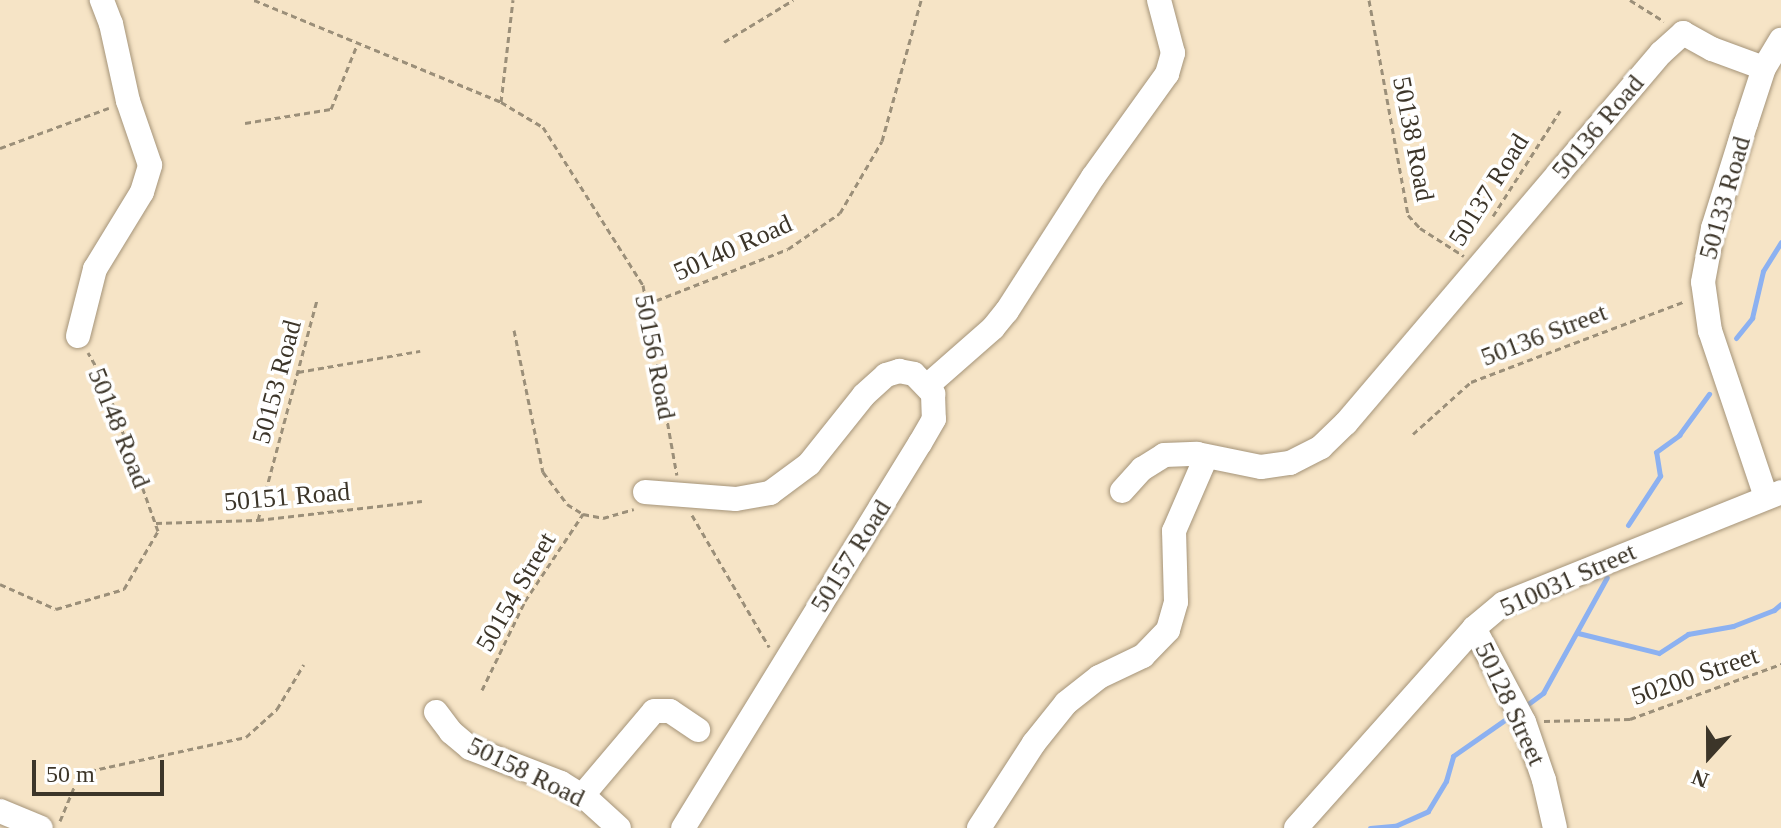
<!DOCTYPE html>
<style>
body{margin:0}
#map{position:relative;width:1781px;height:828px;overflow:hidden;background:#f6e4c6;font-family:"Times New Roman",serif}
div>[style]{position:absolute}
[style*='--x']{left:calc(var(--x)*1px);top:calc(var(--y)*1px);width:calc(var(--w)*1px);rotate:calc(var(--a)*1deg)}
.stream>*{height:5px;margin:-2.5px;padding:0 2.5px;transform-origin:2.5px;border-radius:2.5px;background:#8cb1f1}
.path>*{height:3px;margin-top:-1.5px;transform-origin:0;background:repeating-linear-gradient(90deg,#9b8f79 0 6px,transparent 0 10px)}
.roads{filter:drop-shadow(0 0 2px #a59479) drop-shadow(0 0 2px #a59479)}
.minor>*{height:24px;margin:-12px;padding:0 12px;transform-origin:12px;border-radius:12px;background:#fff}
span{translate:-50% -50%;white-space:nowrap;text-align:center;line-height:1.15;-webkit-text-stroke:7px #fff;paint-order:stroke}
.street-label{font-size:26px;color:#3c3529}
.north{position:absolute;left:1669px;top:716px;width:80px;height:80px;-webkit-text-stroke:6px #fff;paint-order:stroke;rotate:201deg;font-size:22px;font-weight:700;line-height:32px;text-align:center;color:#3c3529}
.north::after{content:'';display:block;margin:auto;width:28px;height:36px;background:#3c3529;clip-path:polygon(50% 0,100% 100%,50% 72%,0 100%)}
.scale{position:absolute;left:32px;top:760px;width:132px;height:36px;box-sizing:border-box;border:4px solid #3c3529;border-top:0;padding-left:10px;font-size:24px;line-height:28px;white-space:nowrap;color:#3c3529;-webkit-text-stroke:6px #fff;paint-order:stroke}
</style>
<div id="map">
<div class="stream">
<div style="--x:1736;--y:338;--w:26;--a:-51"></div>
<div style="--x:1752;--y:318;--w:48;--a:-76.8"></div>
<div style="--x:1763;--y:271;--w:34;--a:-58"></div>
<div style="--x:1628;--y:525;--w:59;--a:-56.9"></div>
<div style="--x:1660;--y:476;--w:24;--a:-99"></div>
<div style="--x:1656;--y:452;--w:29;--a:-36"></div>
<div style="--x:1679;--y:435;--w:51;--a:-53.8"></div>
<div style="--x:1578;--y:633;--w:83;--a:13.9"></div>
<div style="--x:1659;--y:653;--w:35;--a:-33"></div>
<div style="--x:1688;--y:634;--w:46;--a:-10.1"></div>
<div style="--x:1733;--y:626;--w:44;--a:-21.3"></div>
<div style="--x:1774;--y:610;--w:9;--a:-41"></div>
<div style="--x:1528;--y:704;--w:19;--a:-36"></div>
<div style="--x:1543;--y:693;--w:132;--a:-61.1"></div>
<div style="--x:1370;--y:828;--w:25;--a:-5"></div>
<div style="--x:1395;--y:826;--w:36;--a:-24"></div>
<div style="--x:1428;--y:811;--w:35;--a:-59"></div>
<div style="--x:1446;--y:781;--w:26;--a:-74"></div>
<div style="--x:1453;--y:756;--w:68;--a:-34.9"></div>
</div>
<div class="path">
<div style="--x:254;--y:0;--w:267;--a:22.4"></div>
<div style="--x:501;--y:102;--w:49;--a:30.8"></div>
<div style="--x:543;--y:127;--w:187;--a:57.7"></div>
<div style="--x:643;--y:285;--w:193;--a:79.9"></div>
<div style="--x:1369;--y:0;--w:219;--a:79.7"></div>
<div style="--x:1408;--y:215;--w:18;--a:47"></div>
<div style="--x:1420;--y:228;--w:52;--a:32.5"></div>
<div style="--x:1630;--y:0;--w:40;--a:32"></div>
<div style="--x:724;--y:42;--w:81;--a:-31.3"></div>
<div style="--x:501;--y:102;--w:103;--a:-83.3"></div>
<div style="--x:245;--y:123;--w:87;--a:-9.2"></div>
<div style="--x:331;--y:109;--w:69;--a:-67.9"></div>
<div style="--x:0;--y:148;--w:116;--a:-20.2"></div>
<div style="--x:1493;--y:216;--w:125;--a:-57.5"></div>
<div style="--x:647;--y:304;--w:151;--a:-21.3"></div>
<div style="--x:788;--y:249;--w:63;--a:-34.7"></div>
<div style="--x:840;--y:213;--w:83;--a:-59.7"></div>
<div style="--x:882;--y:141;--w:146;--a:-74.5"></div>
<div style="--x:514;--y:330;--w:145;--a:78.5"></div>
<div style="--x:543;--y:472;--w:40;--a:53"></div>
<div style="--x:567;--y:504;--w:19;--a:32"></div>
<div style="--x:583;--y:514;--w:20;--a:11"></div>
<div style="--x:603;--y:518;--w:32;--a:-16"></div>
<div style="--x:298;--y:372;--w:124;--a:-9.8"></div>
<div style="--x:1413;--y:434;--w:78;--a:-41.9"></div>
<div style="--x:1471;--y:382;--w:229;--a:-20.7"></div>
<div style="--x:692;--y:515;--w:153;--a:59.7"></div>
<div style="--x:258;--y:520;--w:228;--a:-75"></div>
<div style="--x:156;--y:523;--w:102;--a:-1.7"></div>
<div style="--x:258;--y:520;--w:165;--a:-6.6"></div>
<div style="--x:0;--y:584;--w:61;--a:24.1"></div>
<div style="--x:56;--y:609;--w:71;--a:-16.4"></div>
<div style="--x:124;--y:589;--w:67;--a:-59.6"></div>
<div style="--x:158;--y:531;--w:158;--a:-109.6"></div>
<div style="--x:105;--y:382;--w:34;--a:-120"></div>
<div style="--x:482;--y:690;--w:99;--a:-64.2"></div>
<div style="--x:525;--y:601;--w:105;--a:-56.3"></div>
<div style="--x:1544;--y:721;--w:86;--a:-1.3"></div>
<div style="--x:1630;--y:719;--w:161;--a:-20"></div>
<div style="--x:60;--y:821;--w:52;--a:-67.4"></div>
<div style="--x:80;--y:773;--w:170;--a:-12.2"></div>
<div style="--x:246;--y:737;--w:42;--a:-42.1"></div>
<div style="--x:277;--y:709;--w:52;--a:-59"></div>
</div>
<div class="roads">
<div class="minor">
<div style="--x:78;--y:336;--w:69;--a:-75.8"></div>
<div style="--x:95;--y:269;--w:90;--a:-58.6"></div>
<div style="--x:142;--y:192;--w:28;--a:-73"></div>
<div style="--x:150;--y:165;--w:68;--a:-109"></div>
<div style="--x:128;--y:101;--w:79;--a:-102.4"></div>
<div style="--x:111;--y:24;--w:26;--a:-111"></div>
<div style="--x:927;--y:386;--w:88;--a:-41.3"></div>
<div style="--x:993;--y:328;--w:22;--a:-51"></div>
<div style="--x:1007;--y:311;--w:159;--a:-57.3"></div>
<div style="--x:1093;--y:177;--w:127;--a:-54.3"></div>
<div style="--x:1167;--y:74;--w:22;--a:-74"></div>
<div style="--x:1173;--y:53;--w:55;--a:-104.8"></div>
<div style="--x:1122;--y:491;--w:30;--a:-48"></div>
<div style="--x:1142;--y:469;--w:26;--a:-32"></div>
<div style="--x:1164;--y:455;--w:33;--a:-2"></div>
<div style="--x:1197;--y:454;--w:65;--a:11.5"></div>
<div style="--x:1261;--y:467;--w:29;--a:-8"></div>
<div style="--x:1290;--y:463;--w:35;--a:-27"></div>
<div style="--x:1321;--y:447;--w:35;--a:-44"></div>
<div style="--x:1346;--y:423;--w:486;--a:-49.6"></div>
<div style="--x:1661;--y:53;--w:30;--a:-42"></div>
<div style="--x:1683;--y:33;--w:33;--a:29"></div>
<div style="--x:1712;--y:49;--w:55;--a:20.1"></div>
<div style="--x:645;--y:492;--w:91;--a:4.4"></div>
<div style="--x:736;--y:499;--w:35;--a:-10"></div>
<div style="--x:770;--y:493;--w:49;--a:-36.6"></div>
<div style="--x:809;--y:464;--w:88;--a:-51.4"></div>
<div style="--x:864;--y:395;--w:30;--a:-42"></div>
<div style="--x:886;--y:375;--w:14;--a:-17"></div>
<div style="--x:899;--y:371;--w:15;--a:11"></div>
<div style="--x:914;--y:374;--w:28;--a:46"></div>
<div style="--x:933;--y:394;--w:25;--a:88"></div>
<div style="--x:934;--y:419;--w:28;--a:120"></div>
<div style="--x:920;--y:443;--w:452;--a:121.6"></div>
<div style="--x:1766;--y:497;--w:175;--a:-108.6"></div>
<div style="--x:1710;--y:331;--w:49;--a:-98.1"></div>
<div style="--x:1703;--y:282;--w:55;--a:-79.5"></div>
<div style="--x:1713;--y:228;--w:110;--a:-72.6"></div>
<div style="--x:1746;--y:123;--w:58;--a:-71.9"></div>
<div style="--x:1764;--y:68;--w:33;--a:-59"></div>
<div style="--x:1474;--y:628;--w:106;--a:62"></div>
<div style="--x:1524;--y:722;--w:61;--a:71"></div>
<div style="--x:1544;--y:780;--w:49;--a:77.1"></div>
<div style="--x:436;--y:712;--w:25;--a:53"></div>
<div style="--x:451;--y:732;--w:25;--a:40"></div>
<div style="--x:470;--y:748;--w:97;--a:21"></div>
<div style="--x:561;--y:783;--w:31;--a:32"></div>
<div style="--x:587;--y:799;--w:43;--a:42.2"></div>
<div style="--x:582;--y:796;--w:111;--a:-49.7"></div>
<div style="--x:654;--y:711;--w:16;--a:0"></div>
<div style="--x:670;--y:711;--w:34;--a:34"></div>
<div style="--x:0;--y:811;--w:44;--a:22.5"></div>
<div style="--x:979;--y:828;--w:101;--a:-57.1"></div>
<div style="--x:1034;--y:743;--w:51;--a:-51.3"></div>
<div style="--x:1066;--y:703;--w:42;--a:-38.2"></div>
<div style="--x:1099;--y:677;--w:49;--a:-25.5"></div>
<div style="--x:1143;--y:656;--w:36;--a:-46"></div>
<div style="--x:1168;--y:630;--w:29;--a:-74"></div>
<div style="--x:1176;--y:602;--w:71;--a:-91.6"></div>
<div style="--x:1174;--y:531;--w:81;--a:-66.6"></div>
<div style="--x:1296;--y:828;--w:268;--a:-48.3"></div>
<div style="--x:1474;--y:628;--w:38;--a:-40"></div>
<div style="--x:1503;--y:604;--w:300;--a:-21.9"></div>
</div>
</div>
<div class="street-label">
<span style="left:1598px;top:127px;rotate:-50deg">50136 Road</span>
<span style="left:1413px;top:139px;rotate:79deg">50138 Road</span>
<span style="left:1489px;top:190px;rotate:-58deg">50137 Road</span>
<span style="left:1725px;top:198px;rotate:-74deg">50133 Road</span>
<span style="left:733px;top:248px;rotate:-24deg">50140 Road</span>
<span style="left:1544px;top:335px;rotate:-21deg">50136 Street</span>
<span style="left:655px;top:357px;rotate:79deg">50156 Road</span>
<span style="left:277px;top:382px;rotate:-75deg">50153 Road</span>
<span style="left:119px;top:428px;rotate:68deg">50148 Road</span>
<span style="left:287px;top:497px;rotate:-5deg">50151 Road</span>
<span style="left:851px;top:556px;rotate:-58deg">50157 Road</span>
<span style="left:1568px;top:580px;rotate:-24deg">510031 Street</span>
<span style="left:516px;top:592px;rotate:-60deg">50154 Street</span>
<span style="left:1695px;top:676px;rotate:-19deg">50200 Street</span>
<span style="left:1510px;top:704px;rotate:65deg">50128 Street</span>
<span style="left:526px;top:772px;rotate:26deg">50158 Road</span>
</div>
<div class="north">N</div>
<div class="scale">50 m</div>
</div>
